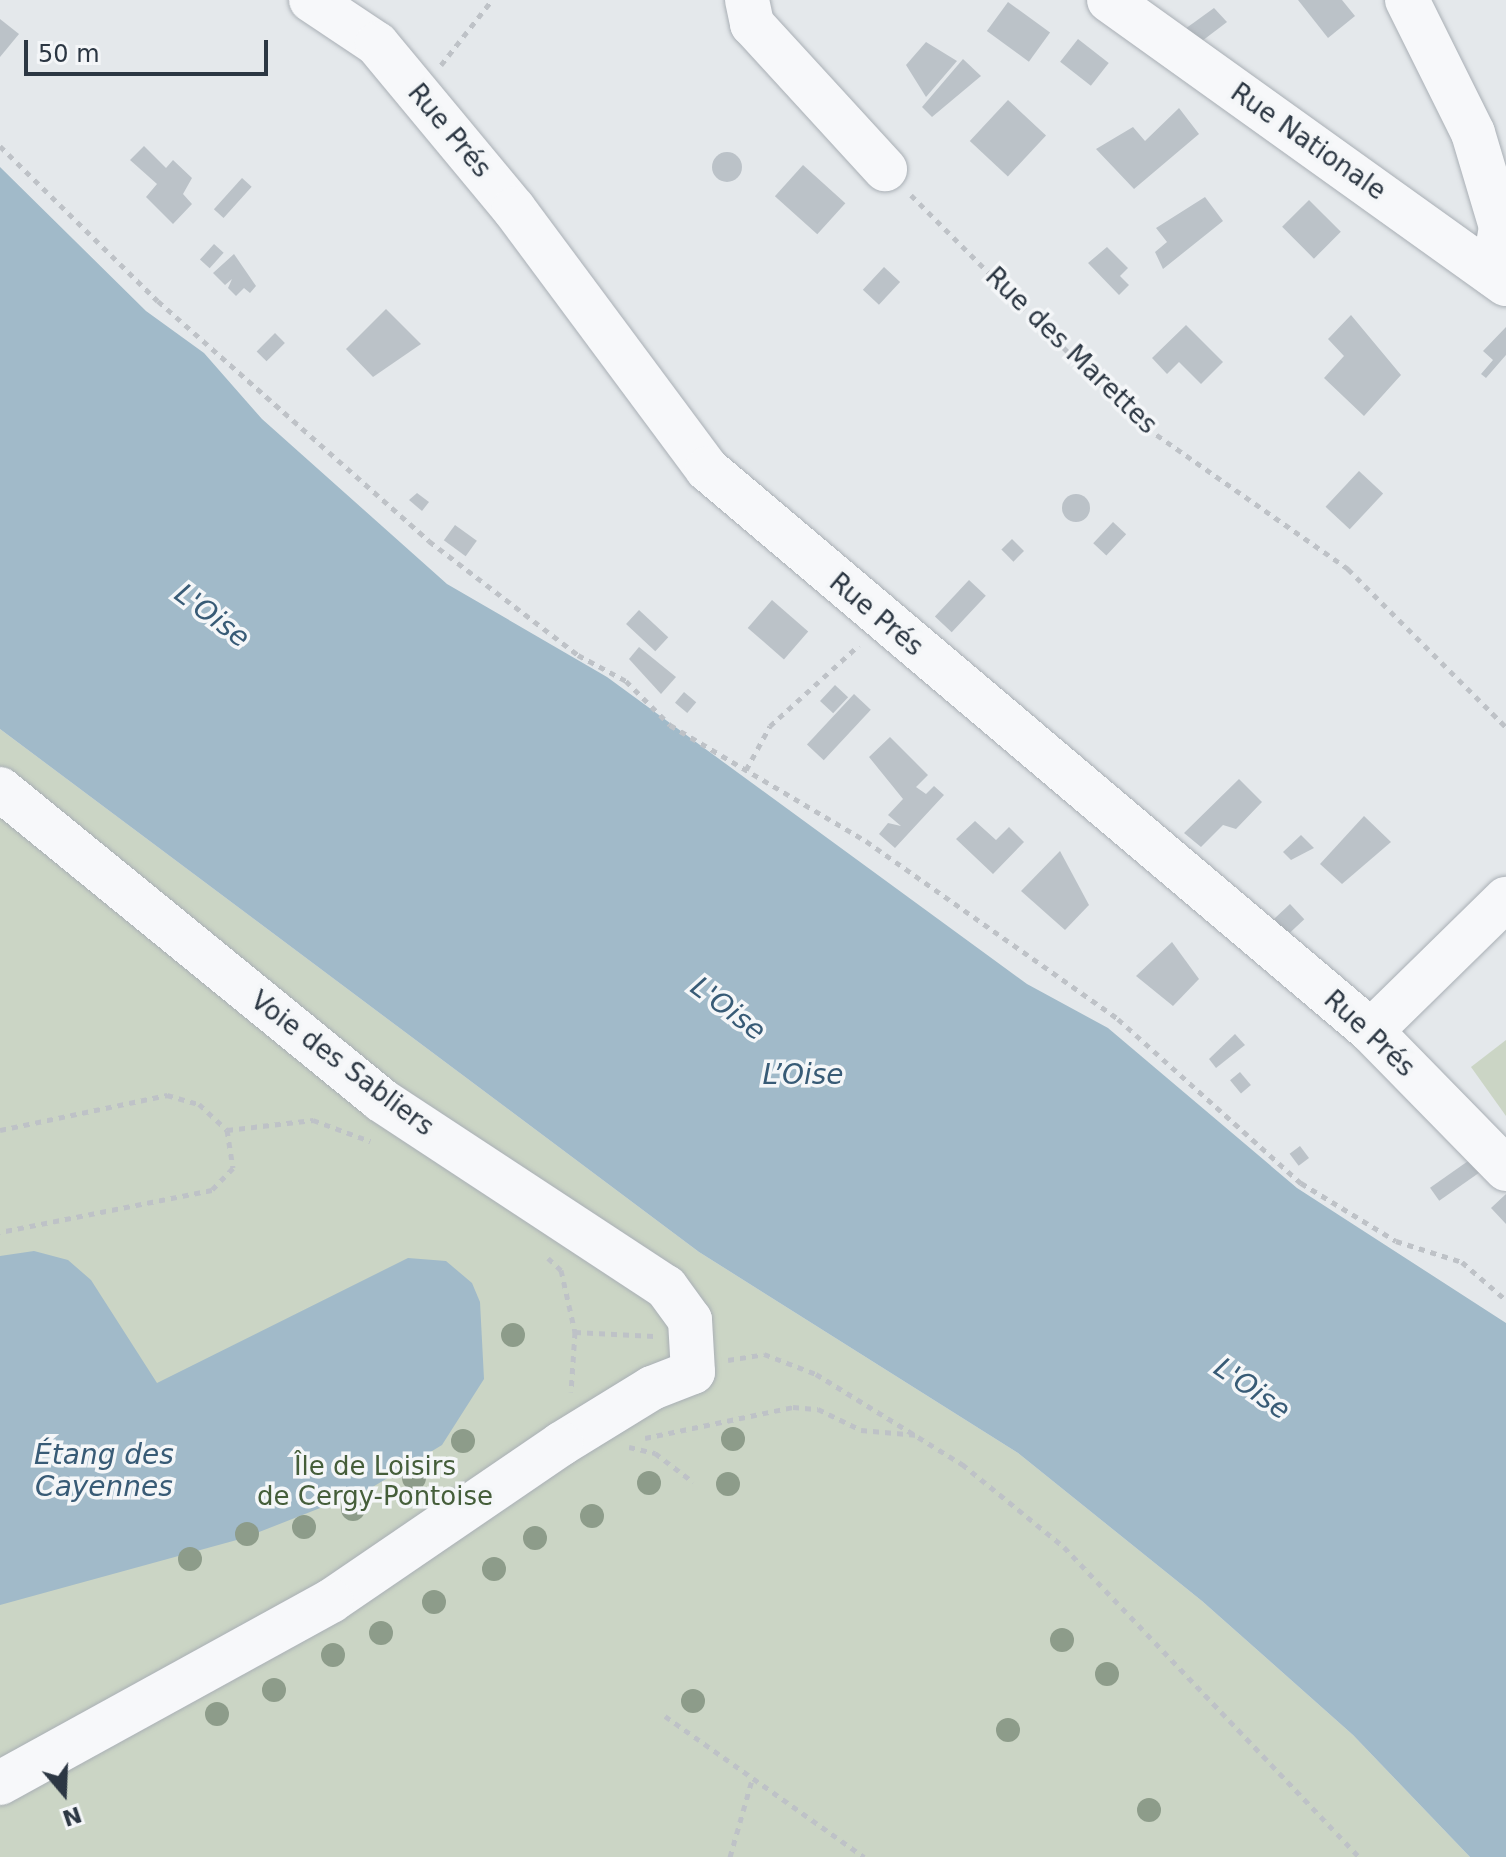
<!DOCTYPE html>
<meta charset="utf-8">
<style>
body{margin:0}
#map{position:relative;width:1506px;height:1857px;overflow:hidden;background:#e4e8eb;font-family:"DejaVu Sans",sans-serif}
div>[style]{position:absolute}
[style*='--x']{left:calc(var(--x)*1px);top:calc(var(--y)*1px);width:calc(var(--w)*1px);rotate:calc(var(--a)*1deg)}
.green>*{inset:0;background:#cbd5c5}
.water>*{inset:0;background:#a1bac9}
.building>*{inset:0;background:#bbc2c8;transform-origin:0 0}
.round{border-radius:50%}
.path>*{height:5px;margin-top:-2.5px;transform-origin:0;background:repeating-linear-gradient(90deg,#bec2c7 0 6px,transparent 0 12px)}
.roads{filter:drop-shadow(0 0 2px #a9afb5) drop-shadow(0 0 2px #a9afb5)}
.minor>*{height:44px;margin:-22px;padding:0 22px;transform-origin:22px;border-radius:22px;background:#f7f8fa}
.trees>*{width:24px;height:24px;margin:-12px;border-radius:50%;background:#8d9c8a}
span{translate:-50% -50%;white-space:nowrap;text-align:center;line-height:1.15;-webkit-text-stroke:7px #f4f6f8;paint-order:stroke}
.street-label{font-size:26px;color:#2c3743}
.park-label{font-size:26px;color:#455e3a}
.water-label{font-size:28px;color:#385b76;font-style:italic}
.north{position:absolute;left:24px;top:1753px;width:80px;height:80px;-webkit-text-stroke:6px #f4f6f8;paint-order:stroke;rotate:161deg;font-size:22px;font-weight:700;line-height:32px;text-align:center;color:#2c3743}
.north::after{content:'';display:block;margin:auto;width:28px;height:36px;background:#2c3743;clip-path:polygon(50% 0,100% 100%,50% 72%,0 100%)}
.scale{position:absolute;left:24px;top:40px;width:244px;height:36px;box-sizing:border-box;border:4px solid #2c3743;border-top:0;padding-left:10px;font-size:24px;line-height:28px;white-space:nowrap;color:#2c3743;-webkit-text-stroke:6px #f4f6f8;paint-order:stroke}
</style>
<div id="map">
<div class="green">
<div style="clip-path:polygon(0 729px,699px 1252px,1018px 1453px,1202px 1601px,1353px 1735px,1470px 1857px,0 1857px)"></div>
<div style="clip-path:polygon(1506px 1040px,1506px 1116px,1471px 1067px)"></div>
</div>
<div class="water">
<div style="clip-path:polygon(0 167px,146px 311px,204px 353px,262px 419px,447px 584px,607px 677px,1027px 984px,1108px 1028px,1297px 1188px,1506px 1323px,1506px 1857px,1470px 1857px,1353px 1735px,1202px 1601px,1018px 1453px,699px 1252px,0 729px)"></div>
<div style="clip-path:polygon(34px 1251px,68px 1260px,91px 1280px,157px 1383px,408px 1258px,446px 1261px,472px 1283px,480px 1302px,484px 1379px,442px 1445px,371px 1488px,244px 1538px,0 1605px,0 1256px)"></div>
</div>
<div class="building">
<div style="clip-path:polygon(1298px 0,1342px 0,1355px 16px,1328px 38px)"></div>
<div style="left:1008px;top:2px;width:52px;height:36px;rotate:36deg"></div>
<div style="clip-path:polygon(1214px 8px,1227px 22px,1202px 41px,1185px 29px)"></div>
<div style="clip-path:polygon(0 19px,19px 34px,0 57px)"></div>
<div style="left:1078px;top:39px;width:39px;height:29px;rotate:38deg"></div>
<div style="clip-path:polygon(926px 42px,957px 61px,926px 97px,906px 65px)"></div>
<div style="clip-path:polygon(963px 59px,981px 76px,932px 117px,922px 107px)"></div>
<div style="left:1008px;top:100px;width:52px;height:56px;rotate:43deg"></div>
<div style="clip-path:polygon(1179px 108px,1199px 134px,1134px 189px,1096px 149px,1133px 127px,1145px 141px)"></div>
<div style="clip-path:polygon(144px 146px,166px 168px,173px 160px,192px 178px,183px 194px,192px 204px,173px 224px,146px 197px,157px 184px,130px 160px)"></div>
<div class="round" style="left:712px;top:152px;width:30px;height:30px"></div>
<div style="left:803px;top:165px;width:57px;height:42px;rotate:42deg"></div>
<div style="left:242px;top:178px;width:13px;height:42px;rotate:42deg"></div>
<div style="clip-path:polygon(1205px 197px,1223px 221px,1163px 269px,1155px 252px,1167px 242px,1156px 228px)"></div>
<div style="left:1309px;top:200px;width:45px;height:38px;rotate:45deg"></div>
<div style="left:214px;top:244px;width:13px;height:21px;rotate:42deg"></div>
<div style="clip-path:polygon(1107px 247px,1128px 268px,1120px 276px,1129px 285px,1119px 295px,1088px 263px)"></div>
<div style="clip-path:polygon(234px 254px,256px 286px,250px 293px,244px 288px,236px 296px,228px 288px,232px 279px,225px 285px,213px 273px)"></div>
<div style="left:884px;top:267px;width:22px;height:31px;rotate:43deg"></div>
<div style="clip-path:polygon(386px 309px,421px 344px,373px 377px,346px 349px)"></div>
<div style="clip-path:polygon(1351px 315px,1401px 375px,1364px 416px,1324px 378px,1344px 356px,1328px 339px)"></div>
<div style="clip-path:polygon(1186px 325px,1223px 362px,1201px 384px,1179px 362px,1167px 374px,1152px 358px)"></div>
<div style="clip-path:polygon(1506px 327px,1506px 355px,1486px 378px,1481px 374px,1493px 360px,1483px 351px)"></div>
<div style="left:275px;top:333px;width:14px;height:26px;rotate:45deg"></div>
<div style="left:1359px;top:471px;width:33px;height:49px;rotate:43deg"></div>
<div style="clip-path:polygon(417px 493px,429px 502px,422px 511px,409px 500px)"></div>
<div class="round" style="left:1062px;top:494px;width:28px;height:28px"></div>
<div style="left:1113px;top:522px;width:18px;height:29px;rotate:43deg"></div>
<div style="left:455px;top:525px;width:27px;height:19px;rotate:36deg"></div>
<div style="left:1012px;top:539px;width:17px;height:15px;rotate:45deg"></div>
<div style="left:969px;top:580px;width:23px;height:50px;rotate:43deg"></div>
<div style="left:772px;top:600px;width:48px;height:37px;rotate:41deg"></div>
<div style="left:639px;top:610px;width:40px;height:19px;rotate:43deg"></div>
<div style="clip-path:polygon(639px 647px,676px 677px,661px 694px,629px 659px)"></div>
<div style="left:835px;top:685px;width:18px;height:22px;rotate:43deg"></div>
<div style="left:684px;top:692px;width:16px;height:14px;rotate:40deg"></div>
<div style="left:854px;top:694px;width:23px;height:69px;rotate:43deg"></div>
<div style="clip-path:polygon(890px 737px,928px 775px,916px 787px,926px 794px,934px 786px,944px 795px,895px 848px,879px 834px,888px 823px,901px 826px,888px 815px,903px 799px,869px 757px)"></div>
<div style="clip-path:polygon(1239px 779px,1262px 802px,1236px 829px,1223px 825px,1201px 847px,1184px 833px)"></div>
<div style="clip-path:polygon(1364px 816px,1391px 842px,1342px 884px,1320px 864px)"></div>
<div style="clip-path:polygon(975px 821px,996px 840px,1009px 827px,1024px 842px,993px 874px,956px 839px)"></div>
<div style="clip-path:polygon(1301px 835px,1314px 848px,1291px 860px,1283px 852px)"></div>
<div style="clip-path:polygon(1060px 851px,1089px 905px,1065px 930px,1021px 891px)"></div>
<div style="left:1290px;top:904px;width:21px;height:34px;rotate:47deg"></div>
<div style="clip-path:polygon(1172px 942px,1199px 979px,1173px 1006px,1136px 976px)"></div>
<div style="clip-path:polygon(1235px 1034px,1245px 1045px,1216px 1068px,1209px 1059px)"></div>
<div style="left:1240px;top:1072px;width:17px;height:13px;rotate:50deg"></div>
<div style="left:1300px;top:1146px;width:15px;height:13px;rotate:53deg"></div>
<div style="left:1471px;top:1159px;width:16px;height:50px;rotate:55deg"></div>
<div style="clip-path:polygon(1506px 1194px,1506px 1224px,1491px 1208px)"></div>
</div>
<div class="path">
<div style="--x:441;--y:65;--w:83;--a:-51.9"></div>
<div style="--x:0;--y:146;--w:221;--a:44.5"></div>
<div style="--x:158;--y:301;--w:362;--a:41.5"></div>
<div style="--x:429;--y:541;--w:188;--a:37.4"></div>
<div style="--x:578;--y:655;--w:55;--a:28.4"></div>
<div style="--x:626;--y:681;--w:62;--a:45"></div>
<div style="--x:670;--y:725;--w:228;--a:30.6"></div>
<div style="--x:866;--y:841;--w:309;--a:35.2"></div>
<div style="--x:1118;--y:1019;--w:246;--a:41.9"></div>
<div style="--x:1301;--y:1183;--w:111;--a:31.4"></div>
<div style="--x:1396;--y:1241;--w:69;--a:17.7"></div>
<div style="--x:1462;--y:1262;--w:58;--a:40.8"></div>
<div style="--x:911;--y:195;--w:320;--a:45"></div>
<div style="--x:1137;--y:421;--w:258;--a:35"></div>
<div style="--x:1348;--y:569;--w:223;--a:45"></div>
<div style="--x:746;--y:770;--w:50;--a:-61.4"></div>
<div style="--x:770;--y:726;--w:120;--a:-42.3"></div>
<div style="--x:0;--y:1130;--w:171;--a:-11.8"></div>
<div style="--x:167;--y:1095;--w:33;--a:16"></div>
<div style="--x:199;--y:1104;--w:38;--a:43"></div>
<div style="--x:227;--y:1130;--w:38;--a:81"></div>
<div style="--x:233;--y:1168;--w:30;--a:134"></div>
<div style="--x:212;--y:1190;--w:216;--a:168.8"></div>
<div style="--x:227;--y:1130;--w:87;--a:-6.6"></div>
<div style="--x:313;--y:1120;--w:61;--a:20.2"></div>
<div style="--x:548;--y:1258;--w:18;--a:43"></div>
<div style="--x:561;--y:1270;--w:64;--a:77.3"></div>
<div style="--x:575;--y:1332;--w:60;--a:93.8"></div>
<div style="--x:575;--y:1332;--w:79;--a:2.9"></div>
<div style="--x:728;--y:1360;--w:36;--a:-9"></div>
<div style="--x:764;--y:1354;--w:56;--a:21"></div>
<div style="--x:816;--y:1374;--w:172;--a:31.7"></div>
<div style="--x:962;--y:1464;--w:132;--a:39.1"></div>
<div style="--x:1064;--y:1547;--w:428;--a:46.4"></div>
<div style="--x:645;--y:1438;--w:151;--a:-11.8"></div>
<div style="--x:793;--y:1407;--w:25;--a:5"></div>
<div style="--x:818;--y:1409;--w:48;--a:26"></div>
<div style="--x:861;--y:1430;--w:57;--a:5"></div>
<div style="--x:629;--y:1447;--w:27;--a:13"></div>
<div style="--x:655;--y:1453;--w:48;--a:37.3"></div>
<div style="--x:665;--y:1716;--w:244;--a:35.3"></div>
<div style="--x:730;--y:1857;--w:80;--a:-74.1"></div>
</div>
<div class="roads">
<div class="minor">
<div style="--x:311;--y:0;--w:79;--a:33.7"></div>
<div style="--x:377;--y:44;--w:214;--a:50.3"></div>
<div style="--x:514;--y:209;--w:324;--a:53.4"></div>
<div style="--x:707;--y:469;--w:870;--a:40.24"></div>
<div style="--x:1371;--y:1031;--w:193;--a:45.6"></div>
<div style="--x:747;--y:0;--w:25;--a:78"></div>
<div style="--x:752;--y:24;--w:197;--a:47.5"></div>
<div style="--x:1109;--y:0;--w:488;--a:35.6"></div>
<div style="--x:1407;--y:0;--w:148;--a:63.6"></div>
<div style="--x:1473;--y:133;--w:98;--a:73.4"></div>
<div style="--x:1501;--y:227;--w:48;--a:99.7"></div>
<div style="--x:0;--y:789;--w:492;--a:39.2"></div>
<div style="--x:381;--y:1100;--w:341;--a:33.3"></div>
<div style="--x:666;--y:1287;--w:41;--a:54"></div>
<div style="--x:690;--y:1320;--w:52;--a:86.7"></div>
<div style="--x:693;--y:1372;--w:44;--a:158.7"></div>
<div style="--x:652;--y:1388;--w:107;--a:148.4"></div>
<div style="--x:561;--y:1444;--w:278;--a:145.7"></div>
<div style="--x:331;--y:1601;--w:378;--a:151.2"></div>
<div style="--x:1371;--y:1031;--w:189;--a:-44.4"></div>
</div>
</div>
<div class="trees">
<div style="left:513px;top:1335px"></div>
<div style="left:733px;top:1439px"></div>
<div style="left:463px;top:1441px"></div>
<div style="left:414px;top:1478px"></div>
<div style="left:649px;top:1483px"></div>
<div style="left:728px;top:1484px"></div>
<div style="left:353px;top:1509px"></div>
<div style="left:592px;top:1516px"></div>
<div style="left:304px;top:1527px"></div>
<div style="left:247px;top:1534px"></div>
<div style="left:535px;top:1538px"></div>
<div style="left:190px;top:1559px"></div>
<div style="left:494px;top:1569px"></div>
<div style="left:434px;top:1602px"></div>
<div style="left:381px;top:1633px"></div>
<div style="left:1062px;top:1640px"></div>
<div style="left:333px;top:1655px"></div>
<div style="left:1107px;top:1674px"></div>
<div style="left:274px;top:1690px"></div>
<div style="left:693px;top:1701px"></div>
<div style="left:217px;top:1714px"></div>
<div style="left:1008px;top:1730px"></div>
<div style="left:1149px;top:1810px"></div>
</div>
<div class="street-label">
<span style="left:449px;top:131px;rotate:50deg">Rue Prés</span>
<span style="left:1308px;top:142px;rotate:35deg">Rue Nationale</span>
<span style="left:1071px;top:351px;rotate:44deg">Rue des Marettes</span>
<span style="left:876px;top:615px;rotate:40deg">Rue Prés</span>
<span style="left:1369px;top:1034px;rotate:43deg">Rue Prés</span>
<span style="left:342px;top:1064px;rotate:37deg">Voie des Sabliers</span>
</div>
<div class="park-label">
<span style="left:375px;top:1482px">Île de Loisirs<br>de Cergy-Pontoise</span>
</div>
<div class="water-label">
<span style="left:212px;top:616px;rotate:37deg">L'Oise</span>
<span style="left:728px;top:1009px;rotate:37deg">L'Oise</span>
<span style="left:803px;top:1075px">L’Oise</span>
<span style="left:1252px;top:1389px;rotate:35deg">L'Oise</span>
<span style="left:104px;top:1471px">Étang des<br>Cayennes</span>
</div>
<div class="north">N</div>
<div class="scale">50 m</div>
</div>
